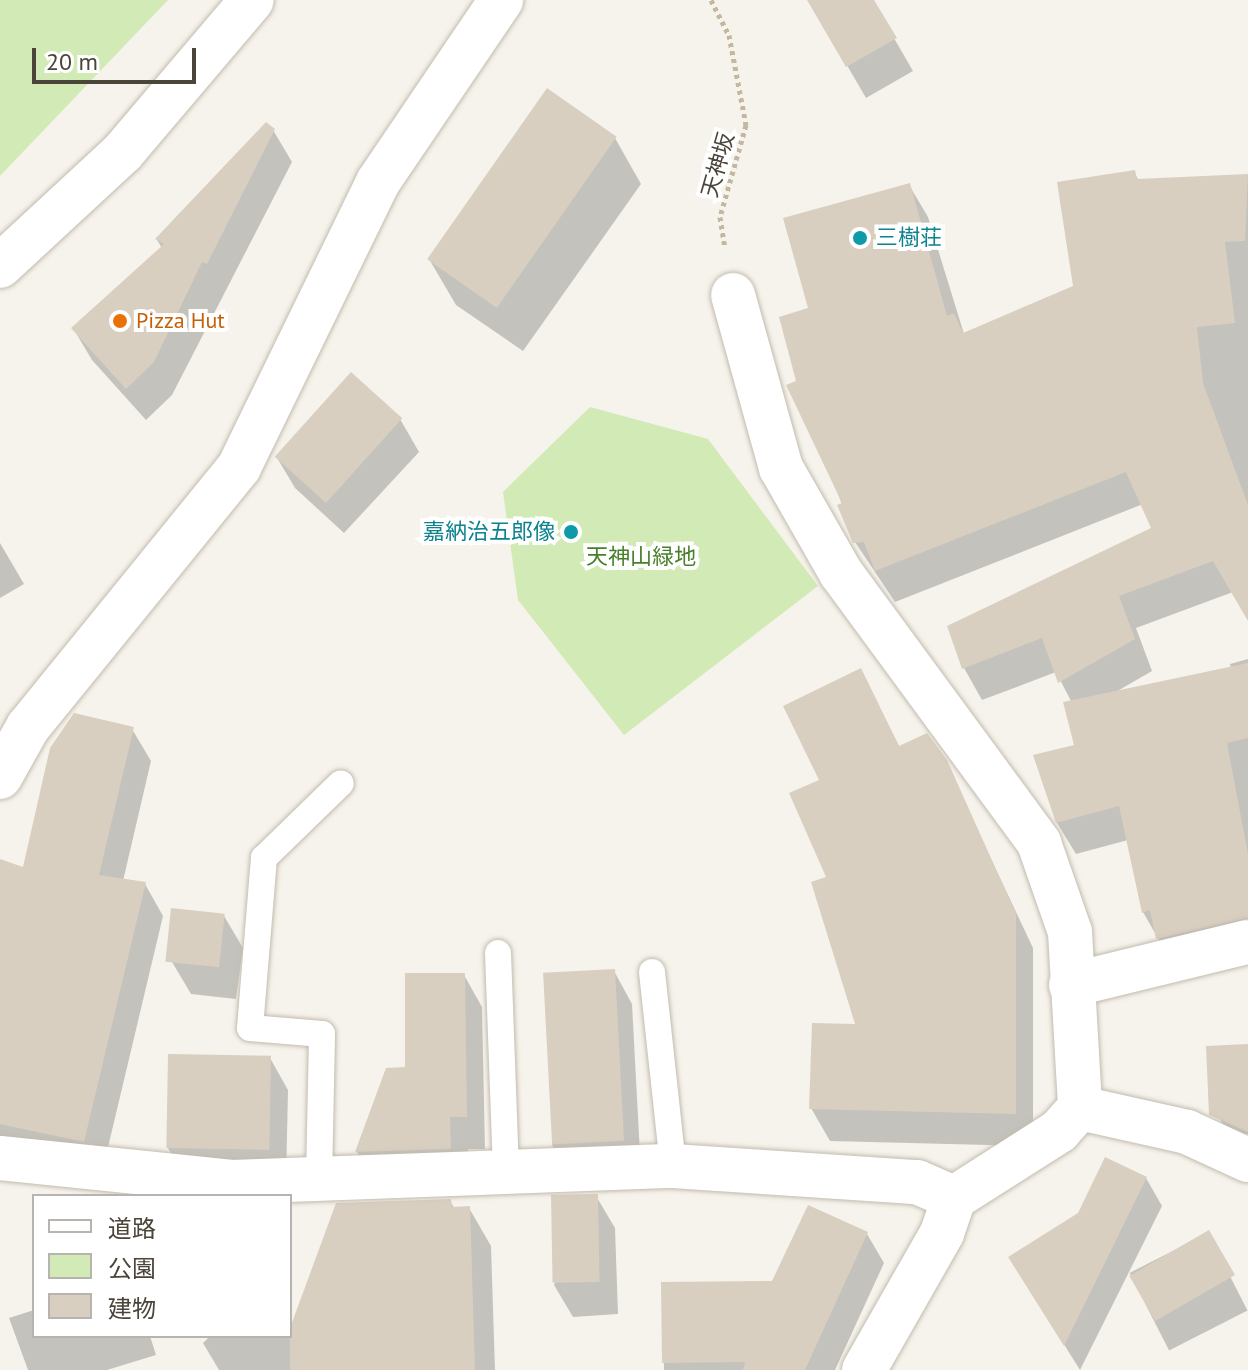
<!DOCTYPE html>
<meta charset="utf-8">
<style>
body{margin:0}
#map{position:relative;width:1248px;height:1370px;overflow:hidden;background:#f6f3ec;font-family:"PT Sans","Noto Sans JP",sans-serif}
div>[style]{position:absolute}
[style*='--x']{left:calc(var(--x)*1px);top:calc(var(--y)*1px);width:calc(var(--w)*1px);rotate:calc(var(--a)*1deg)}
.green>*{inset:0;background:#d2eab5}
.shadow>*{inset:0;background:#0003;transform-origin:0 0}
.building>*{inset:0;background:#d8cfc1;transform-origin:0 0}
.path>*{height:5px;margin-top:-2.5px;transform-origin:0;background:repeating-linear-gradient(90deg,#c4b79f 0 4px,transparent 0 8px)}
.roads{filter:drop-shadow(0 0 2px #c2bbae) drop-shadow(0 0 2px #c2bbae)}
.service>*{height:26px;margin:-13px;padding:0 13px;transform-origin:13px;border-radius:13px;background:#fff}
.minor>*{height:44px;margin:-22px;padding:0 22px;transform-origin:22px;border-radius:22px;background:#fff}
.tertiary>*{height:44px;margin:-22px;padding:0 22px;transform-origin:22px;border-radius:22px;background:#fff}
.dots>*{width:22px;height:22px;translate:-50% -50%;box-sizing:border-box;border:4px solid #fff;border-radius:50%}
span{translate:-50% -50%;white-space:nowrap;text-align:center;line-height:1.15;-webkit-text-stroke:8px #fff;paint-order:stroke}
.street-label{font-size:22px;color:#4b4439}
.culture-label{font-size:22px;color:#0d838f}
.left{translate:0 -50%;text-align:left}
.right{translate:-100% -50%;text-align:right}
.food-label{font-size:22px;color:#c56008}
.park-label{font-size:22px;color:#4a7f2a}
.legend{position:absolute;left:32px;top:1194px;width:260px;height:144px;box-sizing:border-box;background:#fff;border:2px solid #b7b4b0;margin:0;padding:10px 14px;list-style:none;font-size:24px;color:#4b4439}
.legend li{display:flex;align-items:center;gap:16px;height:40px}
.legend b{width:40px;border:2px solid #b7b4b0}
.scale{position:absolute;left:32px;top:48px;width:164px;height:36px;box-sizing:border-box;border:4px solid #4b4439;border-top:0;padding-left:10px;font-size:24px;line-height:28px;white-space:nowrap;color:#4b4439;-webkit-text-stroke:6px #fff;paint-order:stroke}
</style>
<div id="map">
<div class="green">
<div style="clip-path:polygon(0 0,168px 0,0 176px)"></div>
<div style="clip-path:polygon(590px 407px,708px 439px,818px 586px,624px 735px,518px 600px,503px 492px)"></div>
</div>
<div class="shadow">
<div style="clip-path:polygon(838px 0,872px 0,913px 71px,866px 98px,816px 12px)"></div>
<div style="clip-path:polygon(273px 130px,292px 162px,172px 395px,146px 420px,92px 360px,73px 328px,162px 248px,157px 240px)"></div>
<div style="clip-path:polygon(615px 138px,641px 184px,523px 351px,456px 305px,429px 259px)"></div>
<div style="clip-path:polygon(1134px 172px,1139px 181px,1248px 176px,1248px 616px,1233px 592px,1136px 628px,1152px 671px,1114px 693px,1231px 669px,1230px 664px,1248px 659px,1248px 955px,1176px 970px,1143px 912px,1128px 840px,1076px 854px,1057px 823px,1076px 746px,1072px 703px,1056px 672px,982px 700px,964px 668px,1153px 529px,1143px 504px,895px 602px,855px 542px,799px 382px,810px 310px,909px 185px,928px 217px,964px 334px,1075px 287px)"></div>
<div style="clip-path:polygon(400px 419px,419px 452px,344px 533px,295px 488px,276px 456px)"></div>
<div style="clip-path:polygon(0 543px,24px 584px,0 598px)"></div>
<div style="clip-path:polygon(860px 670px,900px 748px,945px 761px,1033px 948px,1033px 1146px,830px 1141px,811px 1108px,858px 1026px,829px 879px,821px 781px)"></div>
<div style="clip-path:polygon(132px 729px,151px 761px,123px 881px,145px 884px,163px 916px,105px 1160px,91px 1143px,100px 1173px,0 1157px,0 865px,18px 896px)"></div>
<div style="clip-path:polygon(224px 916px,243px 948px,236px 999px,191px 994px,172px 962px)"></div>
<div style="clip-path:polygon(614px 971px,632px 1004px,641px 1173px,570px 1177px,552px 1145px)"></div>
<div style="clip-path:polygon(464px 975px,482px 1007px,485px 1149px,468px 1149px,468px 1181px,376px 1184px,357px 1152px,388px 1070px,407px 1069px)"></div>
<div style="clip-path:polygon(1248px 1046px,1248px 1134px,1229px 1135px,1211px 1103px)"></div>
<div style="clip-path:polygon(270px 1058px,288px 1090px,286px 1182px,186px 1180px,168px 1148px)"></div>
<div style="clip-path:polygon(1146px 1178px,1162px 1206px,1080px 1370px,1027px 1285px)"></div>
<div style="clip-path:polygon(596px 1196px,615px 1228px,618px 1314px,573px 1317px,554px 1285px)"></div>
<div style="clip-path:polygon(450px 1201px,455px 1209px,469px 1208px,491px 1246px,495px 1370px,219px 1370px,203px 1343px,210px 1336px,290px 1336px)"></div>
<div style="left:1208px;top:1233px;width:87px;height:88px;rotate:63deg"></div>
<div style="clip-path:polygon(867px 1234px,884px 1263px,835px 1370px,664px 1370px,663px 1284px,774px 1283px)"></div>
<div style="clip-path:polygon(34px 1310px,34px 1336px,150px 1336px,156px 1355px,107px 1370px,28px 1370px,9px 1318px)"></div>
</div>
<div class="building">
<div style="clip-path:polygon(807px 0,874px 0,897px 38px,846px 67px)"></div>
<div style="left:547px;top:88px;width:85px;height:209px;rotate:35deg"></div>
<div style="clip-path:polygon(266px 122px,275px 129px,207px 264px,202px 262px,154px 362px,126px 389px,71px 328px,164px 244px,155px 239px)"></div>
<div style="clip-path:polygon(1135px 170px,1137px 179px,1248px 174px,1245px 241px,1225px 242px,1235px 323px,1197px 327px,1203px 383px,1248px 505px,1248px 621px,1213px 561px,1119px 596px,1135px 639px,1058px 683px,1042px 638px,962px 669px,947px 626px,1151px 528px,1126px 472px,875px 571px,864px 542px,853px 543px,837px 505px,842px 503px,786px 385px,796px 381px,779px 317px,808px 308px,783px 218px,910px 183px,947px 316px,954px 313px,963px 333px,1073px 286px,1057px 182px)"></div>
<div style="left:351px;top:372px;width:69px;height:114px;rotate:42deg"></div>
<div style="clip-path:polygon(1248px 663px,1248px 738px,1227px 743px,1248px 854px,1248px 918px,1156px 939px,1150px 910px,1142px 913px,1119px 806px,1056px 823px,1033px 755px,1074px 745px,1063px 702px)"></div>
<div style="clip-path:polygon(861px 668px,899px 746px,927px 733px,947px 760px,1016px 914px,1016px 1114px,809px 1109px,812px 1023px,855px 1024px,811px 882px,826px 877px,789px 793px,819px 780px,783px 706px)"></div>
<div style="clip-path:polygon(74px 713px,134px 727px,99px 875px,146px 882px,84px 1142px,0 1124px,0 859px,23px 867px,50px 748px)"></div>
<div style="left:171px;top:908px;width:54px;height:54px;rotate:6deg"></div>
<div style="left:615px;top:969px;width:172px;height:72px;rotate:87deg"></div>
<div style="clip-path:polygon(405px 973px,465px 973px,467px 1117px,450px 1117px,451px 1149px,355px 1152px,386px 1068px,405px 1067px)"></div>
<div style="clip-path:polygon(1248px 1044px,1248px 1132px,1209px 1115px,1206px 1046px)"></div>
<div style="left:168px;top:1054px;width:103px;height:94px;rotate:1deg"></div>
<div style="clip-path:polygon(1105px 1157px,1147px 1177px,1064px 1346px,1008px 1257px,1078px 1213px)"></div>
<div style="left:598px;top:1194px;width:88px;height:47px;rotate:89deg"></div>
<div style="clip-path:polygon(451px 1199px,452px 1207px,470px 1206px,475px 1370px,290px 1370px,290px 1328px,336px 1203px)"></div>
<div style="clip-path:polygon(808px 1205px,868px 1232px,805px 1370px,743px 1370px,745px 1362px,662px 1363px,661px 1282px,772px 1281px)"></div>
<div style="left:1209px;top:1230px;width:52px;height:92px;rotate:60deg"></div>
</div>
<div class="path">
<div style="--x:711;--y:0;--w:39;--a:63"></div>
<div style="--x:729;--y:35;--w:92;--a:79.3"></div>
<div style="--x:746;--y:125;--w:96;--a:105.8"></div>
<div style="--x:720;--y:217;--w:30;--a:81"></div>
</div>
<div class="roads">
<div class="service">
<div style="--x:498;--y:953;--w:220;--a:87.9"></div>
<div style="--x:652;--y:972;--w:195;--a:83.8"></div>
<div style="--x:319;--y:1179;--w:145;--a:-88.8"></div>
<div style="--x:322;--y:1034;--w:72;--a:-175.2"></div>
<div style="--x:250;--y:1028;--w:171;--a:-85.3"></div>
<div style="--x:264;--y:858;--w:107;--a:-44.2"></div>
</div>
<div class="minor">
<div style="--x:733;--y:295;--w:180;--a:74.5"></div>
<div style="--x:781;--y:468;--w:121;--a:60.3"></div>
<div style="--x:841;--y:573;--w:335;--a:53.7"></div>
<div style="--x:1039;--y:843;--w:94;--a:70.8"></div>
<div style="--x:1070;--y:932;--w:176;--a:86.7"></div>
<div style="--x:0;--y:777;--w:57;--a:-60.8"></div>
<div style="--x:28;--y:727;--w:335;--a:-50.9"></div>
<div style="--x:239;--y:467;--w:317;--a:-64"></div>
<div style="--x:378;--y:182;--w:220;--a:-55.9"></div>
<div style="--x:1071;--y:985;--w:182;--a:-13.7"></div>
<div style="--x:0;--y:1158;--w:233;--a:5.9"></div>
<div style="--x:232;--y:1182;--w:441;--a:-2.1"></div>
<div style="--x:673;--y:1166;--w:245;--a:3.8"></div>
<div style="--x:917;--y:1182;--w:40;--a:23.4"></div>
<div style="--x:954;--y:1198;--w:125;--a:-32.5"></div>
<div style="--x:1059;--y:1131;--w:31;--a:-48"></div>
<div style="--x:1080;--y:1108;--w:110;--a:12.6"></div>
<div style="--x:1187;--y:1132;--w:67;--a:24.7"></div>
<div style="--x:864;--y:1370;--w:158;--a:-60.3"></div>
<div style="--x:942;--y:1233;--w:37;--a:-71"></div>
</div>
<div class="tertiary">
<div style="--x:0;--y:266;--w:168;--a:-42.8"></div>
<div style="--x:123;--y:152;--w:199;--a:-49.7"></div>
</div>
</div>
<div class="dots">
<div style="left:860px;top:238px;background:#0f9aa8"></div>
<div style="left:120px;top:321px;background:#e8710a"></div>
<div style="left:571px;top:532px;background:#0f9aa8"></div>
</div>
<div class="street-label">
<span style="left:718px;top:165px;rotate:-74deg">天神坂</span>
</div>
<div class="culture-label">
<span class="left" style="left:876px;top:238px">三樹荘</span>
<span class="right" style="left:555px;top:532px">嘉納治五郎像</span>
</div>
<div class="food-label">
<span class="left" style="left:136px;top:321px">Pizza Hut</span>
</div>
<div class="park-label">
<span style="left:641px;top:557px">天神山緑地</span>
</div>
<ul class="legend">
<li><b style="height:10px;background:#fff"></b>道路</li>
<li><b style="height:22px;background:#d2eab5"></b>公園</li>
<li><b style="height:22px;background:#d8cfc1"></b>建物</li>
</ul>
<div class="scale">20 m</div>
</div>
